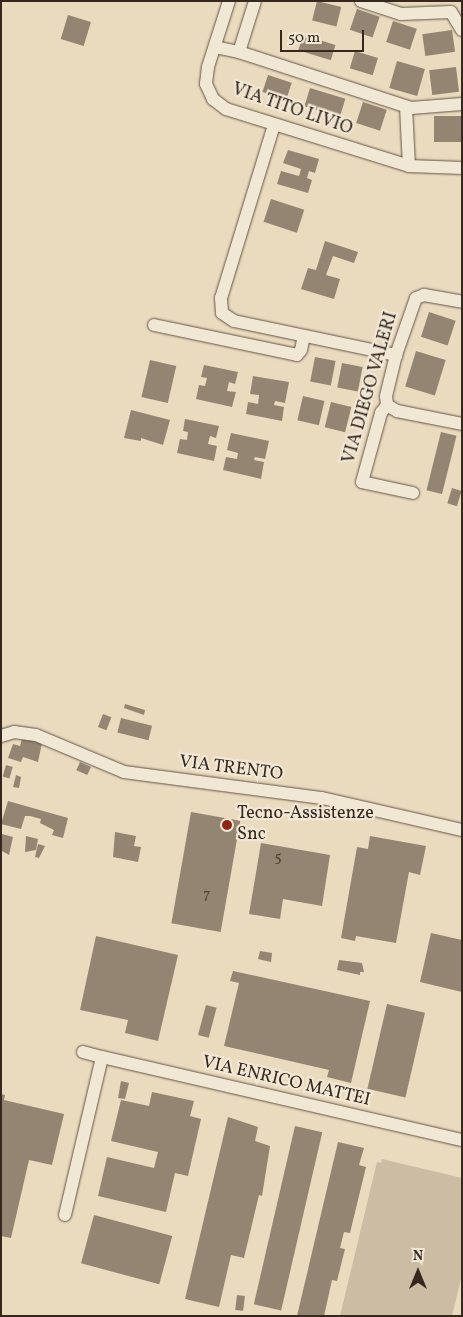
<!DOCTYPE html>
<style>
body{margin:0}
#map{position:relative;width:463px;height:1317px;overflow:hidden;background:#eadabe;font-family:Vollkorn,serif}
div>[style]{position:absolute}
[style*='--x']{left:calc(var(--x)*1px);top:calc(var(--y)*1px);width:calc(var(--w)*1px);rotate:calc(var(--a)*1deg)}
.green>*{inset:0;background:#cbbca3}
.building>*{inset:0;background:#948572;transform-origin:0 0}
.roads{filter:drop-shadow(0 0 1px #635447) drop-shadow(0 0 1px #635447)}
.minor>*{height:12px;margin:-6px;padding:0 6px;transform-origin:6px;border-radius:6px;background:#f1e7d5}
.dots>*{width:14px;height:14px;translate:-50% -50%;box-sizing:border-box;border:2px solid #f1e7d5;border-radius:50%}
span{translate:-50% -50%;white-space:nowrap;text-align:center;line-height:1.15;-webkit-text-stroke:4.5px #f1e7d5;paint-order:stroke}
.number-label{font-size:15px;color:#4e3f34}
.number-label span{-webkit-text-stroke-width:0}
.street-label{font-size:18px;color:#36281f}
.poi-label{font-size:18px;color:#36281f}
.left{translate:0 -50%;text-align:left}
.frame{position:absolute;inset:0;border:2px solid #36281f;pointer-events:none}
.north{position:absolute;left:393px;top:1247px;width:50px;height:50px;-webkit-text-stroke:4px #f1e7d5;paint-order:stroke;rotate:0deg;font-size:14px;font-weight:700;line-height:20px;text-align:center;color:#36281f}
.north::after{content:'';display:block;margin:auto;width:18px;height:22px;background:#36281f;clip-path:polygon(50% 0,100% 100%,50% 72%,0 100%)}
.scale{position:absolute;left:280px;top:30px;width:84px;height:22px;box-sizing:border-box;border:2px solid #36281f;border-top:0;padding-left:6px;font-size:15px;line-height:18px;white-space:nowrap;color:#36281f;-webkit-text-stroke:4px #f1e7d5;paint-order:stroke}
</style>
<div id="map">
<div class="green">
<div style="clip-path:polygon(382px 1159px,462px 1178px,462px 1275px,452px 1316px,340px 1316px,377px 1162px,381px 1163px)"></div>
</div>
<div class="building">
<div style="left:317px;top:1px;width:25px;height:20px;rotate:14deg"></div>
<div style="left:357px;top:9px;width:24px;height:22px;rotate:19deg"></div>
<div style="left:68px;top:15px;width:24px;height:25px;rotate:17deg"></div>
<div style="left:393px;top:21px;width:25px;height:22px;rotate:18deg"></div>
<div style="left:452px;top:30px;width:22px;height:30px;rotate:82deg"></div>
<div style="left:303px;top:35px;width:34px;height:16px;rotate:17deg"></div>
<div style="left:355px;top:51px;width:24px;height:18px;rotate:17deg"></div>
<div style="left:397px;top:61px;width:29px;height:28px;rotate:16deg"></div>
<div style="left:456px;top:67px;width:25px;height:27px;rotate:83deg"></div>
<div style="left:268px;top:75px;width:25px;height:18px;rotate:18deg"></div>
<div style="left:310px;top:88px;width:37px;height:19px;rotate:17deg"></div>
<div style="left:363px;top:102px;width:25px;height:22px;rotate:18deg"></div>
<div style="left:462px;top:116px;width:26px;height:28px;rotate:90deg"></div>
<div style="clip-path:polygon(288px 150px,319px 159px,315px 173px,309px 171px,307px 178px,312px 180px,308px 193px,277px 184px,281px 171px,299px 176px,301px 169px,283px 163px)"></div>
<div style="left:271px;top:199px;width:35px;height:24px;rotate:18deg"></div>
<div style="clip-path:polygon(325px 241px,358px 252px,354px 263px,333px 256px,326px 275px,340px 279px,334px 299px,301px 289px,308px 268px,316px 270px)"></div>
<div style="left:429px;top:312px;width:28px;height:26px;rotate:18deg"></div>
<div style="left:416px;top:351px;width:31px;height:37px;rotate:17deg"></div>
<div style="left:315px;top:357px;width:21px;height:25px;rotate:11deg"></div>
<div style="left:150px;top:360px;width:27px;height:38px;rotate:13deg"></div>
<div style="left:342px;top:363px;width:21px;height:25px;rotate:11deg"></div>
<div style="clip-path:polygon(204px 365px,238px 372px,235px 384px,229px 382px,227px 391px,236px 392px,232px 407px,196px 399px,199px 385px,205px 386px,207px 378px,201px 377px)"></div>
<div style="clip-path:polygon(253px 376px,289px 382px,285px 403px,275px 401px,274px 405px,284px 407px,282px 421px,246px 414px,248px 402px,258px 404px,259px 395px,250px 394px)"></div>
<div style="left:303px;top:396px;width:22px;height:25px;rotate:13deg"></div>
<div style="left:331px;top:402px;width:21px;height:26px;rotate:14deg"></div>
<div style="clip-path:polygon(131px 410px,170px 420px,163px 445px,141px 438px,141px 441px,124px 438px)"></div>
<div style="clip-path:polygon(185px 419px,219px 426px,216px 438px,210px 436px,208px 444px,217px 446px,214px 461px,177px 453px,180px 439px,187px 440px,188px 432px,183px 431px)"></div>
<div style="left:441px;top:432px;width:16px;height:60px;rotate:14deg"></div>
<div style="clip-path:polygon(231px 433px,269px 441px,265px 459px,255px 457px,254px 460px,264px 462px,261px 479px,223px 470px,226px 457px,237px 459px,238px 453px,227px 450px)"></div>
<div style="left:452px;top:488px;width:10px;height:16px;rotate:17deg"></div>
<div style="clip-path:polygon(125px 704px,145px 710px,144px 715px,124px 708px)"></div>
<div style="left:103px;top:714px;width:9px;height:14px;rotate:21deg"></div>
<div style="left:121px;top:718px;width:32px;height:15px;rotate:14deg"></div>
<div style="clip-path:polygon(22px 739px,42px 743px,38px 762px,23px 757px,21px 762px,8px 758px,13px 744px,20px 746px)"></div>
<div style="left:80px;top:762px;width:12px;height:9px;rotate:24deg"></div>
<div style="left:6px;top:765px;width:7px;height:12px;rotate:16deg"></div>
<div style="clip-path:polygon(16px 775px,21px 777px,19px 788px,13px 787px)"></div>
<div style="clip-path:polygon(8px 801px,68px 818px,63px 838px,52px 835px,54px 830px,40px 823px,41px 819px,30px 816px,25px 816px,21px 829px,1px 824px)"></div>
<div style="left:191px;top:812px;width:50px;height:113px;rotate:10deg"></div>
<div style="clip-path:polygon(115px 832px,136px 836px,134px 846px,141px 847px,138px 862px,113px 857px)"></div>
<div style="clip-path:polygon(2px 834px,13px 837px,9px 855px,2px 851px)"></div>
<div style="clip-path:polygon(26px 836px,38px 839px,36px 850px,25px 852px)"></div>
<div style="clip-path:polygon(370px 836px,426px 846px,420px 875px,409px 872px,396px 943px,356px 936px,355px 941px,341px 938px,357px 847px,368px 849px)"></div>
<div style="clip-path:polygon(261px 843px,330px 855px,322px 906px,283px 899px,280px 919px,249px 914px)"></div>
<div style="clip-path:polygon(38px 844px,45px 846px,39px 858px,35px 857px)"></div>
<div style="clip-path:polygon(431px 933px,462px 940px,462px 992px,420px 982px)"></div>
<div style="clip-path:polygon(96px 936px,178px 955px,158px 1041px,125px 1033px,128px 1020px,80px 1010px)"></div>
<div style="clip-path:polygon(260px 951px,272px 953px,271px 962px,258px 959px)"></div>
<div style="clip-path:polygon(339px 960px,362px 963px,364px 972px,360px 972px,360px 975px,337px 970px)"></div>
<div style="clip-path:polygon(233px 971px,370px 1001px,351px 1083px,327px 1077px,329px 1070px,224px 1046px,239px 983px,230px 981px)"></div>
<div style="left:387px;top:1004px;width:39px;height:87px;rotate:13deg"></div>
<div style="left:206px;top:1005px;width:11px;height:31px;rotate:15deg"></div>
<div style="clip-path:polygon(121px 1081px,129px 1083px,125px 1099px,118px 1098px)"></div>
<div style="clip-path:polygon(152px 1092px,194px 1101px,190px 1116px,201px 1119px,188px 1176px,175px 1173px,166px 1212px,98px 1196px,107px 1157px,154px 1168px,158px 1152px,111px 1141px,121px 1100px,149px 1106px)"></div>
<div style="clip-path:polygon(1px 1094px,5px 1095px,4px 1100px,64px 1114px,52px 1165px,29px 1160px,11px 1238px,1px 1236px)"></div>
<div style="clip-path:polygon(228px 1117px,258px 1127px,255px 1141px,270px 1146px,262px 1196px,259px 1195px,244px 1258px,231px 1255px,219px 1307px,185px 1299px)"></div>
<div style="left:295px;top:1126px;width:28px;height:183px;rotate:13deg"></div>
<div style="clip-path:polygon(338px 1142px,364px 1148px,359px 1165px,366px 1167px,350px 1233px,344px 1232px,340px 1248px,345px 1249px,337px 1281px,332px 1280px,324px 1316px,297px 1316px)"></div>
<div style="left:94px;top:1215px;width:81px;height:50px;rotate:15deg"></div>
<div style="left:237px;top:1295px;width:8px;height:15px;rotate:7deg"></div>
</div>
<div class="roads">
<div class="minor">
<div style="--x:229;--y:1;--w:69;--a:107.7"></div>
<div style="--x:208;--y:67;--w:17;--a:97"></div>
<div style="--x:206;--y:84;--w:17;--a:65"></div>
<div style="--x:213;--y:99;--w:16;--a:38"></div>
<div style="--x:226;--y:109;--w:192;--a:17.3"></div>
<div style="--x:409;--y:166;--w:53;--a:2.2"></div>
<div style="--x:361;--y:1;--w:42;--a:18"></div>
<div style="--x:401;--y:14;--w:50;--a:-2.3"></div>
<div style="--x:451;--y:12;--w:21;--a:59"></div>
<div style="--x:215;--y:47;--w:25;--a:12"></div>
<div style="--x:239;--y:52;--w:53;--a:-72.6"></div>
<div style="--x:239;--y:52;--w:181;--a:18"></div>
<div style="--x:411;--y:108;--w:51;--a:-4.5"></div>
<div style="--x:406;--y:107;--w:59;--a:87.1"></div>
<div style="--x:274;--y:125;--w:181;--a:107"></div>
<div style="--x:221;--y:298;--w:15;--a:86"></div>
<div style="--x:222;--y:313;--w:14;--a:34"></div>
<div style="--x:234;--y:321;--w:166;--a:11.9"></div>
<div style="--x:154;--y:325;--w:146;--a:11.8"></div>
<div style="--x:297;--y:355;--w:6;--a:-51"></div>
<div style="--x:301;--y:350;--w:14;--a:-78"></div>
<div style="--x:387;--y:405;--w:12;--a:31"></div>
<div style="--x:397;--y:411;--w:66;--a:11.3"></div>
<div style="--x:413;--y:493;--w:52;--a:-167.8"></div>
<div style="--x:362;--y:482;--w:72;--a:-74.6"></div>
<div style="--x:381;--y:413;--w:10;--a:-53"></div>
<div style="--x:387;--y:405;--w:9;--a:-96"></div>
<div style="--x:386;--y:396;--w:42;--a:-76.3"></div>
<div style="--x:396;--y:355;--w:60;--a:-70.7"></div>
<div style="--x:416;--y:298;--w:9;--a:-21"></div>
<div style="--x:424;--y:295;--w:39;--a:10"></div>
<div style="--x:1;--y:736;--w:14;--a:-17"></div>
<div style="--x:14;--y:732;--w:22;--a:8"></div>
<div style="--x:36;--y:735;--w:95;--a:22.8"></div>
<div style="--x:124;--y:772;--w:200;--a:7.5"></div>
<div style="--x:322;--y:798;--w:144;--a:12.9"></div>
<div style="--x:83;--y:1052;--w:20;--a:15"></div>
<div style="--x:65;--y:1215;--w:162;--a:-76.8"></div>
<div style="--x:102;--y:1057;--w:369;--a:13"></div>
</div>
</div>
<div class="dots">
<div style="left:227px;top:825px;background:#8f2418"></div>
</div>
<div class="number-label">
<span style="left:278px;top:858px">5</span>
<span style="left:207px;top:895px">7</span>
</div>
<div class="street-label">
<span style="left:292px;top:110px;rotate:19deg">VIA TITO LIVIO</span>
<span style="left:371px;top:388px;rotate:-74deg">VIA DIEGO VALERI</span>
<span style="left:231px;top:769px;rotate:7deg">VIA TRENTO</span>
<span style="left:286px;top:1082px;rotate:13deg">VIA ENRICO MATTEI</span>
</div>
<div class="poi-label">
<span class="left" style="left:237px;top:825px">Tecno-Assistenze<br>Snc</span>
</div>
<div class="frame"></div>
<div class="north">N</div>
<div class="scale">50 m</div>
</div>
